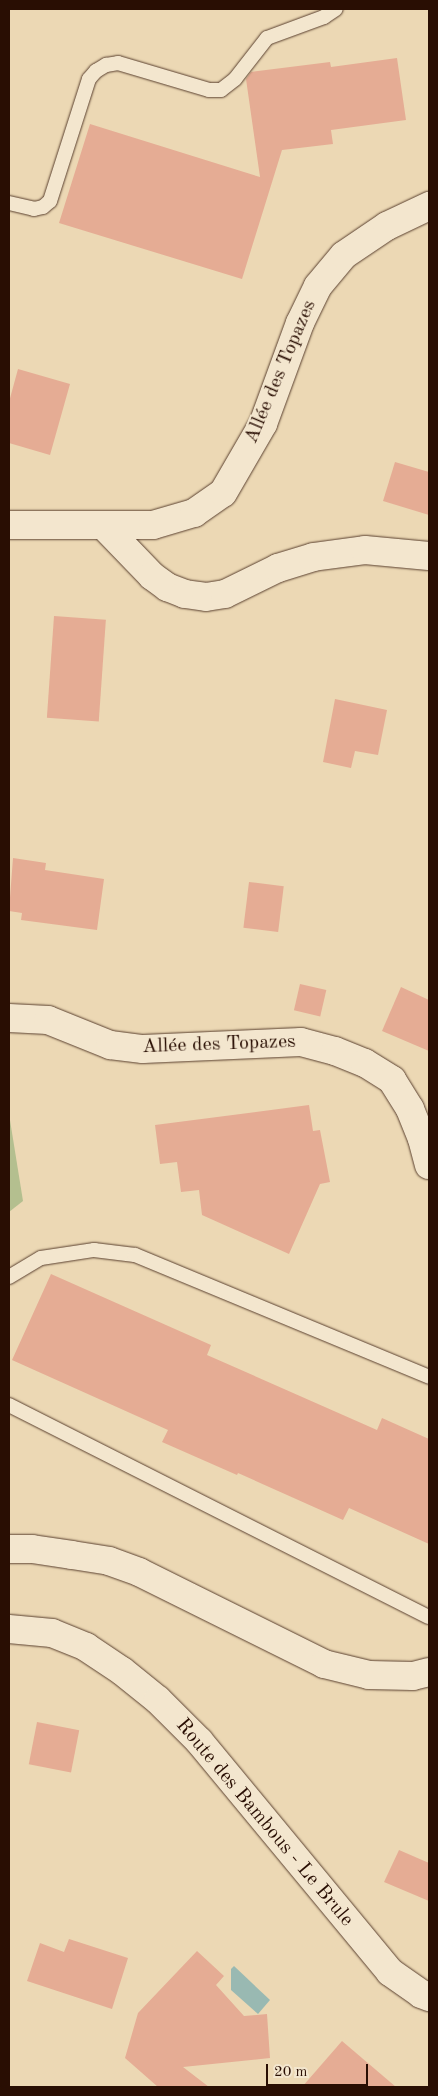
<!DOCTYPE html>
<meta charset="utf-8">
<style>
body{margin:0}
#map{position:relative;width:438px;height:2096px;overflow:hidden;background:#ecd8b4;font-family:"Old Standard TT",serif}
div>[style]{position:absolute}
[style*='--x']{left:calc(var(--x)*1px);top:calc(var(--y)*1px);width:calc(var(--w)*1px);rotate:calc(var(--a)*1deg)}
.green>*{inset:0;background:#b4bf8f}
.water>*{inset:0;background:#99b9b2}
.building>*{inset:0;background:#e5ac94;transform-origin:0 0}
.roads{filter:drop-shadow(0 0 1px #5a402f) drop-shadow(0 0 1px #5a402f)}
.lane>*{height:14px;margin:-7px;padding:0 7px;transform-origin:7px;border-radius:7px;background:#f3e6ce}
.street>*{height:28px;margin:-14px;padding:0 14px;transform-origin:14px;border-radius:14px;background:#f3e6ce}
.secondary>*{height:28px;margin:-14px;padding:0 14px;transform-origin:14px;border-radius:14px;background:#f3e6ce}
span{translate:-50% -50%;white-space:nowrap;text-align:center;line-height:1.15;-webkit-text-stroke:4px #f3e6ce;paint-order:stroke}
.street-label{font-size:20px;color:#290e03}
.frame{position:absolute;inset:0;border:10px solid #290e03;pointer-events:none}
.scale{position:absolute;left:266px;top:2064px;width:102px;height:22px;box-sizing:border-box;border:2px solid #290e03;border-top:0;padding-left:6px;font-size:15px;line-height:18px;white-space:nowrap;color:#290e03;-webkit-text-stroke:4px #f3e6ce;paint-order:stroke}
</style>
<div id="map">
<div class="green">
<div style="clip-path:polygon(9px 1114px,23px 1201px,9px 1212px)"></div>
</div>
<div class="water">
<div style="clip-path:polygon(234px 1966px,270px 2000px,258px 2014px,231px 1990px,231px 1969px)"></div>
</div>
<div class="building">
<div style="clip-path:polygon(397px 58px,406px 120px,331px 130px,333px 144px,282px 150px,242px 279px,59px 223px,90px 124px,260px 177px,246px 79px,251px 72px,330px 62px,331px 67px)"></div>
<div style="clip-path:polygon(18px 369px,70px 384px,50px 455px,9px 443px,9px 402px)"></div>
<div style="clip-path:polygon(395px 462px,429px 472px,429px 515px,383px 501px)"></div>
<div style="left:54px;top:616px;width:52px;height:102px;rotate:4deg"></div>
<div style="clip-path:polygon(335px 699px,387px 710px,378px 755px,355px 751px,351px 768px,323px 762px)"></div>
<div style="clip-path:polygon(13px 858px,46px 863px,45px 870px,104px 879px,97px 930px,21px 920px,22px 913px,9px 911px)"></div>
<div style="left:249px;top:882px;width:35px;height:46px;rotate:7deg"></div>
<div style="left:300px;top:984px;width:27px;height:27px;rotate:13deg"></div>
<div style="clip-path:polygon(401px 987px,429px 1000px,429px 1051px,382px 1031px)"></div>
<div style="clip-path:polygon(309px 1105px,313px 1131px,320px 1130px,330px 1182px,320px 1184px,289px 1254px,202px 1215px,199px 1190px,181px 1192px,177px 1162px,160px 1164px,155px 1125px)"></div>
<div style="clip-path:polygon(51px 1274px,211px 1345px,207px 1355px,377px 1430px,382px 1418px,429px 1439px,429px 1544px,349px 1508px,343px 1520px,238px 1473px,237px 1475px,162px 1442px,168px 1430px,12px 1360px)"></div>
<div style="left:37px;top:1722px;width:43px;height:43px;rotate:11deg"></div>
<div style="clip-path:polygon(399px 1850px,429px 1863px,429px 1901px,384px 1882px)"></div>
<div style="clip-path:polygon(69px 1939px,128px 1958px,112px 2009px,27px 1981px,40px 1943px,64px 1952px)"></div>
<div style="clip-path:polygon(197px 1951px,224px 1976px,216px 1985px,244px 2016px,267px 2014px,270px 2058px,183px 2067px,209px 2087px,158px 2087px,125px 2058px,138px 2013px)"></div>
<div style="clip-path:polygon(342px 2041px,396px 2087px,302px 2087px)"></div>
</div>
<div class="roads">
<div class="lane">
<div style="--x:9;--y:203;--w:26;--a:13"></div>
<div style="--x:34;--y:209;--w:9;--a:-13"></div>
<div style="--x:43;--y:207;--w:9;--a:-41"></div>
<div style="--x:50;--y:201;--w:128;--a:-72.3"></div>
<div style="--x:89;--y:79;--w:11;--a:-49"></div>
<div style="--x:96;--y:71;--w:12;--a:-31"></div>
<div style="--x:106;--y:65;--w:12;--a:-9"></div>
<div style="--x:118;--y:63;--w:95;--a:16.5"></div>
<div style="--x:209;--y:90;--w:12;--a:0"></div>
<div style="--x:221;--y:90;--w:18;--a:-38"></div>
<div style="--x:235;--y:79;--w:52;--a:-52"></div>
<div style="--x:267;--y:38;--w:61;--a:-20.2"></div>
<div style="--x:324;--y:17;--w:14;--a:-34"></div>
<div style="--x:9;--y:1277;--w:37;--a:-31"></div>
<div style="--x:41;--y:1258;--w:54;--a:-8.6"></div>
<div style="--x:94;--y:1250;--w:41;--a:7"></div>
<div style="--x:135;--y:1255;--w:318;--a:22.5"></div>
<div style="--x:9;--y:1405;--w:470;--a:26.8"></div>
</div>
<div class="street">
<div style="--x:103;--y:525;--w:71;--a:46.1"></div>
<div style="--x:152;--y:576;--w:19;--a:36"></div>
<div style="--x:167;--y:587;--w:19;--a:21"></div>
<div style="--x:185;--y:594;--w:21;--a:8"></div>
<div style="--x:206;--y:597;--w:19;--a:-9"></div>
<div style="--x:225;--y:594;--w:59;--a:-26.1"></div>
<div style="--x:278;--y:568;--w:37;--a:-17"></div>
<div style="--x:313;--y:557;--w:52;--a:-7.7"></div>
<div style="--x:365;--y:550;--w:64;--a:5.4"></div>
</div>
<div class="secondary">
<div style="--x:9;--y:525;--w:144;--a:0"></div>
<div style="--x:153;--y:525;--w:43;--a:-16.3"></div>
<div style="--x:194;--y:513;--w:35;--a:-35"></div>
<div style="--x:223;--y:493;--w:80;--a:-59.9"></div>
<div style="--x:263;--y:424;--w:108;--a:-69.9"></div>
<div style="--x:300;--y:323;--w:41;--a:-64.1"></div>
<div style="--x:318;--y:286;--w:40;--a:-50"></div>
<div style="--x:344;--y:255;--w:52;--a:-34"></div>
<div style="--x:387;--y:226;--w:47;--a:-25.5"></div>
<div style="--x:9;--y:1018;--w:39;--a:3"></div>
<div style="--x:48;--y:1020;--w:67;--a:22"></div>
<div style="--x:110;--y:1045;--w:33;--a:7"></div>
<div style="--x:143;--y:1049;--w:158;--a:-2.5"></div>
<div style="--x:301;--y:1042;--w:35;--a:15"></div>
<div style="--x:335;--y:1051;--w:32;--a:22"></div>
<div style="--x:365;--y:1063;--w:32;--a:32"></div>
<div style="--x:392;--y:1080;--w:34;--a:58"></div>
<div style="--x:410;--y:1109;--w:32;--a:68"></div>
<div style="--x:422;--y:1139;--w:27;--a:75"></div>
<div style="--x:9;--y:1549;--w:23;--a:0"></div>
<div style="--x:32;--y:1549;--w:40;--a:8.5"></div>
<div style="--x:72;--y:1555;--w:37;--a:9"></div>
<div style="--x:109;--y:1561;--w:32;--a:20"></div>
<div style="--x:139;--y:1572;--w:207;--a:26.4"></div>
<div style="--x:324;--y:1664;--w:46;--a:13.7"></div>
<div style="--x:369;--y:1675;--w:44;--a:1.3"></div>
<div style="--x:413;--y:1676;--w:16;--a:-14"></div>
<div style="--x:9;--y:1629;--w:43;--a:5.3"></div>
<div style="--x:52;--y:1633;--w:37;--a:22"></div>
<div style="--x:86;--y:1647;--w:43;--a:33.7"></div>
<div style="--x:122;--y:1671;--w:46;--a:38.9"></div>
<div style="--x:158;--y:1700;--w:58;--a:45"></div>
<div style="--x:199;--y:1741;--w:300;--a:50.4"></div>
<div style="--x:390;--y:1972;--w:38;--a:35"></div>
<div style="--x:421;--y:1994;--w:9;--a:21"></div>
</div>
</div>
<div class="street-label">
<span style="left:281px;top:372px;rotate:-67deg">Allée des Topazes</span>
<span style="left:219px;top:1045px;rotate:-2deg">Allée des Topazes</span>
<span style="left:264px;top:1823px;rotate:50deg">Route des Bambous - Le Brule</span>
</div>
<div class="frame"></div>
<div class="scale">20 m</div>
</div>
